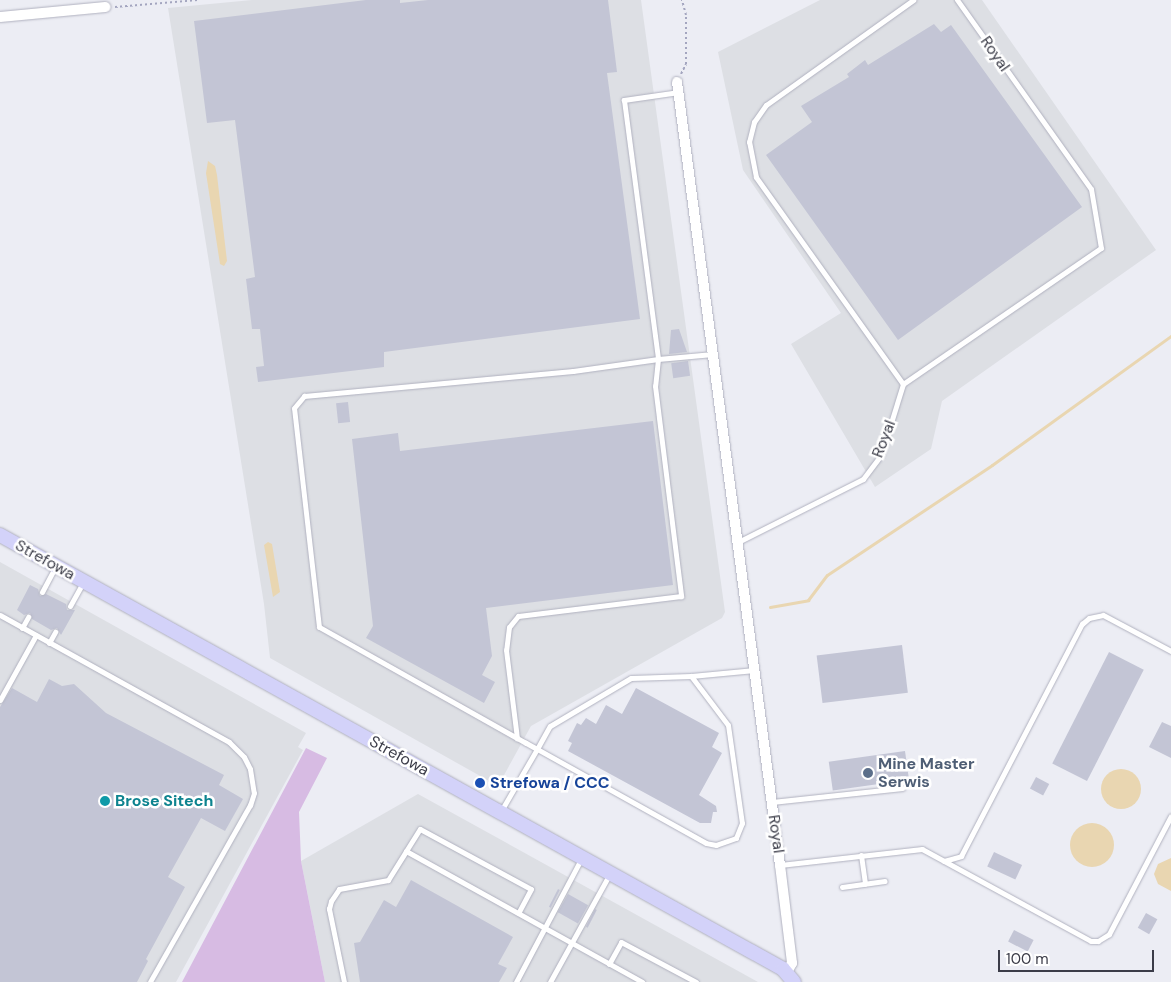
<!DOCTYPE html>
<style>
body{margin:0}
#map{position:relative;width:1171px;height:982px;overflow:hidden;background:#ecedf4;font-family:"DM Sans",sans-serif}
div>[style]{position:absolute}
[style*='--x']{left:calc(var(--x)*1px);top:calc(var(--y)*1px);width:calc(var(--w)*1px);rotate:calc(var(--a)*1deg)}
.industrial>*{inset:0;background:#dddfe4}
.green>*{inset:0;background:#d7bbe3}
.water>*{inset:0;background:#e9d6b1}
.round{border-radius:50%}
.stream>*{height:3px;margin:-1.5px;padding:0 1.5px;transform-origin:1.5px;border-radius:1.5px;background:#e9d6b1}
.building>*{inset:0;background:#c3c5d5;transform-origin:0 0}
.path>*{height:2px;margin-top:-1px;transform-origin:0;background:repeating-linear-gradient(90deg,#a3a5bf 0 2.5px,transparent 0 5px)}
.roads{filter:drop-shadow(0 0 1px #b0b1bf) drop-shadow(0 0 1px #b0b1bf)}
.lane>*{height:5px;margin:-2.5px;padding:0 2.5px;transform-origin:2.5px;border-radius:2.5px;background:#fff}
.street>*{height:10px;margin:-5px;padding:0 5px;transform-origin:5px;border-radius:5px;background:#fff}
.secondary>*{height:14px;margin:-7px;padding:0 7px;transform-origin:7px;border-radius:7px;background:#d3d2f9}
.dots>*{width:14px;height:14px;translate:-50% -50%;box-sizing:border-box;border:2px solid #fff;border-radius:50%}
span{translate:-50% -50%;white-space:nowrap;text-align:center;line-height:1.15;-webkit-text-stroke:5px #fff;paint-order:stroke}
.street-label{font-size:16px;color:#3b3c48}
.service-label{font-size:16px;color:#4e5e75;font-weight:700}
.left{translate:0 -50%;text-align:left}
.transit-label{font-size:16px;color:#164399;font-weight:700}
.culture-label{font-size:16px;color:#0d838f;font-weight:700}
.scale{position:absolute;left:998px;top:950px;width:156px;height:22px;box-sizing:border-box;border:2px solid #3b3c48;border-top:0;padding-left:6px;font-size:15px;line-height:18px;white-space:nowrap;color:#3b3c48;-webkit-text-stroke:4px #fff;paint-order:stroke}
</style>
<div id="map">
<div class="industrial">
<div style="clip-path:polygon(252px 0,641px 0,725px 612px,722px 618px,531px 726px,498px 786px,270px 658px,264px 604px,168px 8px)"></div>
<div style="clip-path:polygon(820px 0,982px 0,1156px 250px,942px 401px,931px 449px,875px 487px,791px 344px,841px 313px,743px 170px,718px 52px)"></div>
<div style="clip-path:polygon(0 562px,306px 733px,298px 747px,303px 750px,176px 982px,0 982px)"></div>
<div style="clip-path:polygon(418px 794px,758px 982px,325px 982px,301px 861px)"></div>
</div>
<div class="green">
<div style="clip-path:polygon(306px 748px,327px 758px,299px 812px,301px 861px,325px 982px,182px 982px)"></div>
</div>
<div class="water">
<div style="clip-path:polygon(208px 161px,215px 166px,217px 175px,227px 261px,224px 266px,220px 264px,206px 173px)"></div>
<div style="clip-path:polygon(268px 542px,272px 544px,280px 592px,273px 597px,264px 545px)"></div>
<div class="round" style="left:1101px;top:769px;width:40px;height:40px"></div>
<div class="round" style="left:1070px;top:823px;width:44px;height:44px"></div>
<div style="clip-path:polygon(1171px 858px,1171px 891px,1158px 884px,1154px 874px,1158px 864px)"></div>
</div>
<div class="stream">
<div style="--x:770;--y:607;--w:39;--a:-10"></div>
<div style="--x:808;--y:600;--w:31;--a:-53"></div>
<div style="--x:827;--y:575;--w:198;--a:-33.7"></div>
<div style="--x:992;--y:465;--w:221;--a:-35.8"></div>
</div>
<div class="building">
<div style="clip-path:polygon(366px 0,400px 0,400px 3px,428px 0,608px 0,617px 72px,607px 73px,640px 319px,384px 352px,384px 367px,258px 382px,256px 367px,264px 366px,260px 329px,252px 329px,246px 279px,255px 277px,235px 120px,207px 123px,194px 21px)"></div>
<div style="clip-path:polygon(934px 24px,941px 32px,951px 25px,1082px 207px,898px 340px,766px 155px,812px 122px,801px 106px,849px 77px,847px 74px,865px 60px,868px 65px)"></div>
<div style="clip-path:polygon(679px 329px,687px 352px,669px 354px,671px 330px)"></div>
<div style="left:688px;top:361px;width:15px;height:17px;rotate:82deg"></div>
<div style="left:348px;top:402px;width:20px;height:12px;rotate:84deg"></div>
<div style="clip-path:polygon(653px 421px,673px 585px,486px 608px,492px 656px,482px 675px,495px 682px,484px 703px,366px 638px,373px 626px,352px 439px,398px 433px,400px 451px)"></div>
<div style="clip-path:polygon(30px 585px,38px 589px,40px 596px,46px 594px,66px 604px,67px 610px,75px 610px,61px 635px,57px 628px,51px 630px,32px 619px,30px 613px,24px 615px,17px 610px)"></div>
<div style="left:902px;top:645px;width:48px;height:86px;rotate:83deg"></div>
<div style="left:1109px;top:652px;width:39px;height:125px;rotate:27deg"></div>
<div style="clip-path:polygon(49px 679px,62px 686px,74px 684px,106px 713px,224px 775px,219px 785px,243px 799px,225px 831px,201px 818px,168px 877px,185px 887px,146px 959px,148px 961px,137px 982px,0 982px,0 707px,12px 688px,37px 702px)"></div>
<div style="clip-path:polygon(636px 688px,719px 733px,712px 747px,722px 753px,699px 795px,716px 806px,717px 812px,713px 812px,711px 823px,700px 823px,568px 751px,572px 743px,568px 741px,577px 723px,581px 725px,586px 718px,596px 724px,606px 705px,622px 714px)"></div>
<div style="clip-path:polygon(1162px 722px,1171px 726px,1171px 758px,1149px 747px)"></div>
<div style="left:905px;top:751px;width:29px;height:77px;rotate:82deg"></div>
<div style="left:1036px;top:777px;width:15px;height:13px;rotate:28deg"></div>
<div style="left:994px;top:852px;width:31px;height:16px;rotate:25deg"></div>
<div style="clip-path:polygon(411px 880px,513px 937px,498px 964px,507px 968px,499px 982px,360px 982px,354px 943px,360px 942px,384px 900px,396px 907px)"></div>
<div style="left:558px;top:889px;width:2px;height:20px;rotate:27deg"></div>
<div style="left:568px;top:894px;width:23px;height:21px;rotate:29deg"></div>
<div style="left:595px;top:909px;width:2px;height:20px;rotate:27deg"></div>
<div style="left:1146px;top:913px;width:13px;height:17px;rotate:29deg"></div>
<div style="left:1014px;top:930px;width:22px;height:13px;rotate:27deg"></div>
</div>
<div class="path">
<div style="--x:115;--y:7;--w:83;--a:-4.8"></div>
<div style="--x:681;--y:74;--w:11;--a:-63"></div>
<div style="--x:686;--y:64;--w:49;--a:-90"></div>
<div style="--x:686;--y:15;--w:16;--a:-105"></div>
</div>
<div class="roads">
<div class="lane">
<div style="--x:679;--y:92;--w:56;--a:171.7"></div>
<div style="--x:624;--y:100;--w:261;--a:82.5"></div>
<div style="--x:658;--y:359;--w:55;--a:-5.2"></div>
<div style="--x:903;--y:384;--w:254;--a:-125.4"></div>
<div style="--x:756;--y:177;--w:36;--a:-101"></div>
<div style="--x:749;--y:142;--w:21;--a:-76"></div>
<div style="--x:754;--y:122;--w:21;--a:-55"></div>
<div style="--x:766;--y:105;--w:181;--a:-35.5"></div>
<div style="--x:738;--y:542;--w:140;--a:-26.7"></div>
<div style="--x:863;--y:479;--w:30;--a:-53"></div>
<div style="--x:881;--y:455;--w:74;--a:-72.8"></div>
<div style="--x:903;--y:384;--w:240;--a:-34.5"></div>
<div style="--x:1101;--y:248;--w:60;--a:-99.6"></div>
<div style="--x:1091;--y:189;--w:232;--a:-125.3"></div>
<div style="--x:42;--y:592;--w:27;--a:-62"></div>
<div style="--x:70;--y:606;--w:26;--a:-61"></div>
<div style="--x:0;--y:615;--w:262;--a:29"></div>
<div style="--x:229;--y:742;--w:21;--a:45"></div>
<div style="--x:244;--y:757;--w:13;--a:63"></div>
<div style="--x:250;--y:769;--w:24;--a:81"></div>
<div style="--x:254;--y:793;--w:13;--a:108"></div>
<div style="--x:250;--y:805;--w:203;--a:119.5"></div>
<div style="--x:22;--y:628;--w:13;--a:-61"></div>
<div style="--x:49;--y:643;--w:13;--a:-61"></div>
<div style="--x:691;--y:676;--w:64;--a:-5.4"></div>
<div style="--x:0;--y:700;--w:74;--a:-61"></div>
<div style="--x:772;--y:802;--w:131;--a:-6.1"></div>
<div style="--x:501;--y:811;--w:72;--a:-59.9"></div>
<div style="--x:537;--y:749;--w:26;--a:-61"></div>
<div style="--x:550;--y:726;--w:94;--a:-30.7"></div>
<div style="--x:631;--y:678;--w:60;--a:-1.9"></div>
<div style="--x:691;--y:676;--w:61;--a:52.9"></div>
<div style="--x:728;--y:725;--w:99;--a:81.9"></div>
<div style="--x:742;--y:823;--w:16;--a:112"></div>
<div style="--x:736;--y:838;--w:21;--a:161"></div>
<div style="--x:716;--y:845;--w:10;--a:-169"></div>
<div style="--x:706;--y:843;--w:193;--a:-150.9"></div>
<div style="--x:537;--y:749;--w:13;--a:-151"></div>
<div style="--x:526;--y:743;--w:10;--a:-151"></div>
<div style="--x:517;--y:738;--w:227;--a:-150.7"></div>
<div style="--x:319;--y:627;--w:220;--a:-96.5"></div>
<div style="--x:294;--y:408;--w:16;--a:-50"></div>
<div style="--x:304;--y:396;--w:270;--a:-5.3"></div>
<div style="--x:573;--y:371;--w:86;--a:-8"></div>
<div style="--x:658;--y:359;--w:27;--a:96"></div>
<div style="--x:655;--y:386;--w:212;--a:82.9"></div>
<div style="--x:681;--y:596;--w:164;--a:173"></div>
<div style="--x:518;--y:616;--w:14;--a:129"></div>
<div style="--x:509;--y:627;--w:23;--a:97"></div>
<div style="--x:506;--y:650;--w:89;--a:82.9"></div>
<div style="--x:406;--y:851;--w:26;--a:-58"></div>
<div style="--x:420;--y:829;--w:126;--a:28.4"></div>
<div style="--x:531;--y:889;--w:27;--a:118"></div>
<div style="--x:861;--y:855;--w:29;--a:82"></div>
<div style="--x:944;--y:861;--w:18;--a:-16"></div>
<div style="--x:961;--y:856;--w:262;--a:-62.5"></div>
<div style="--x:1082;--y:624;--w:9;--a:-41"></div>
<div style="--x:1089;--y:618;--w:14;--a:-12"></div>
<div style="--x:1103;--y:615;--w:77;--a:27.9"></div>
<div style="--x:780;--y:865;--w:143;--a:-6.4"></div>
<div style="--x:922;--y:849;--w:192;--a:28.6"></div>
<div style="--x:1091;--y:941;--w:7;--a:0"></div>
<div style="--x:1098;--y:941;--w:13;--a:-32"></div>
<div style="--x:1109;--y:934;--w:133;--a:-62.3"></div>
<div style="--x:842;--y:887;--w:43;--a:-7.9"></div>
<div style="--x:609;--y:964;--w:25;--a:-61"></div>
<div style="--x:621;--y:942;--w:85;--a:28.1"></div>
<div style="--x:344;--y:982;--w:75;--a:-101.6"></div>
<div style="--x:329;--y:909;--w:8;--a:-76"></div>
<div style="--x:331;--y:901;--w:14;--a:-56"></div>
<div style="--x:339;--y:889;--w:50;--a:-10.4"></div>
<div style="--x:388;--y:880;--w:34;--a:-58"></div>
<div style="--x:406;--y:851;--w:270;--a:29"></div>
<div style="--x:516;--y:982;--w:139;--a:-62.1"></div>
<div style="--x:550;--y:982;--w:122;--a:-61.1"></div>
</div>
<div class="street">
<div style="--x:0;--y:17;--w:106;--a:-5.4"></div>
<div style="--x:677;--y:82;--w:790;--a:82.51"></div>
<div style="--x:780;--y:865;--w:99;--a:83"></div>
<div style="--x:792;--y:963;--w:10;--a:119"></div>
</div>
<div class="secondary">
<div style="--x:0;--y:535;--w:895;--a:29"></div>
<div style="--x:783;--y:969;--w:17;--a:50"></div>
</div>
</div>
<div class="dots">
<div style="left:868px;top:773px;background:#5c6f8a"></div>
<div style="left:480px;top:783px;background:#1a4fb4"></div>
<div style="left:105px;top:801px;background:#0f9aa8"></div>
</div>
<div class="street-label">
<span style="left:995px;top:54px;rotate:55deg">Royal</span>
<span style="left:884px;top:439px;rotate:-69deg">Royal</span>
<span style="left:45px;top:560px;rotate:29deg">Strefowa</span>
<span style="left:399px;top:756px;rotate:29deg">Strefowa</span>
<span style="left:776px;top:834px;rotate:82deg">Royal</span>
</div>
<div class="service-label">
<span class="left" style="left:878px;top:773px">Mine Master<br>Serwis</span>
</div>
<div class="transit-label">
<span class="left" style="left:490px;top:783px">Strefowa / CCC</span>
</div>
<div class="culture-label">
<span class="left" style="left:115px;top:801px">Brose Sitech</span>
</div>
<div class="scale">100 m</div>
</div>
